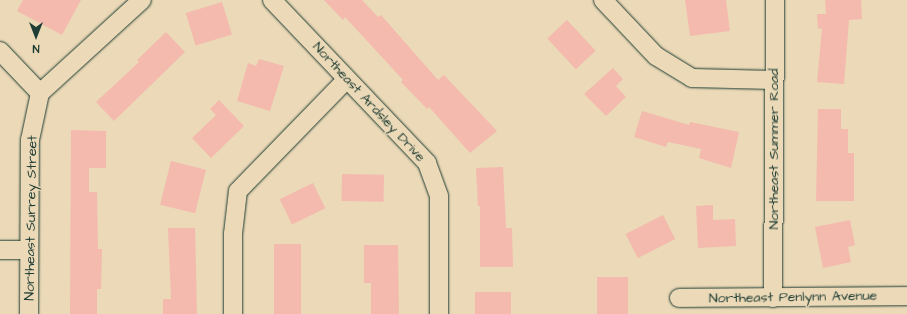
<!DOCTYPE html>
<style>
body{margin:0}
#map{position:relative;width:907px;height:314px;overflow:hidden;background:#ebd9b7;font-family:"Architects Daughter",sans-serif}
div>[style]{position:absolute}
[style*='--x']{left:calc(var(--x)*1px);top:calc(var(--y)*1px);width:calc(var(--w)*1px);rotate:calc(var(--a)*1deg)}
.building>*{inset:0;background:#f4baae;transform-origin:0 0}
.roads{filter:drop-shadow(0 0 1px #1f3d34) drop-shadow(0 0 1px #1f3d34)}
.minor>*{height:18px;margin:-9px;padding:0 9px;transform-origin:9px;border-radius:9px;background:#ebd9b7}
span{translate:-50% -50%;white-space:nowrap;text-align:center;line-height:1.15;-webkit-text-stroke:3px #ebd9b7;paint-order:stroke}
.street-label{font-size:14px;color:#1f3d34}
.north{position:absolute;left:16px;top:16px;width:40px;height:40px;-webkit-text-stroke:3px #ebd9b7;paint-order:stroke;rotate:180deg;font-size:11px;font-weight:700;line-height:16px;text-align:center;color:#1f3d34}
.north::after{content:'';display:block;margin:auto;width:14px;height:18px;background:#1f3d34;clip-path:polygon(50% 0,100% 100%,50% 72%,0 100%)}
</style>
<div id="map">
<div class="building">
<div style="clip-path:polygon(23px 0,81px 0,62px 35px,17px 11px)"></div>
<div style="clip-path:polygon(324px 0,362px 0,378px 17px,381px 15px,438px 80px,444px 75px,497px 131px,470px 153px,429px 107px,427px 109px,401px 82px,403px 80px,345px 17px,343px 20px)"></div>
<div style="clip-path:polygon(685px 0,726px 0,730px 31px,690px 36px)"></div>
<div style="clip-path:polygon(825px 0,861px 0,862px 19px,849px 20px,844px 84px,817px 82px,822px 28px,818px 29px,817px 14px,826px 14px)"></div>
<div style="left:222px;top:2px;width:34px;height:38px;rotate:73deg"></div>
<div style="left:567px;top:20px;width:42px;height:27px;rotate:47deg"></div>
<div style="clip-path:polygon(166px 32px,185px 52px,114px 121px,96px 102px,139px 62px,137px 60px)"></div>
<div style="clip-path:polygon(259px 59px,284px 66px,270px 111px,237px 101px,248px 63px,256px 66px)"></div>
<div style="clip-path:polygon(613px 68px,623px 79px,616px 86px,626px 97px,606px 116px,584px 94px)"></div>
<div style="clip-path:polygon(219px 100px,244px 126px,211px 158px,192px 138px,216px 115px,210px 109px)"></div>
<div style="clip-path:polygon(818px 109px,841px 109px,841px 129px,848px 129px,848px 153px,854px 153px,854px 201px,816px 201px)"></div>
<div style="clip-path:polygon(642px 111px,689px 125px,690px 122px,739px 132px,731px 168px,699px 158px,701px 149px,668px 142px,666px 147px,634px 137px)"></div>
<div style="clip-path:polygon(71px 130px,106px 131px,106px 168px,89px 168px,89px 192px,97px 192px,98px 249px,102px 249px,101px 289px,97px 289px,97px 314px,70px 314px)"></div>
<div style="left:171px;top:161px;width:36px;height:45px;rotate:14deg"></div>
<div style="clip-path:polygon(503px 167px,506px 228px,512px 228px,513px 267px,480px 267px,480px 206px,478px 206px,476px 168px)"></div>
<div style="left:342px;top:174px;width:42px;height:27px;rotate:1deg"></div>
<div style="left:313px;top:183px;width:28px;height:37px;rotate:64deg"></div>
<div style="clip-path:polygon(713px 205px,713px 220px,735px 219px,736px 246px,698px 248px,696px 206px)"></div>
<div style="left:663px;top:215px;width:27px;height:42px;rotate:63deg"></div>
<div style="clip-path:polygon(850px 220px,855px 245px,848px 247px,851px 262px,823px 268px,815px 227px)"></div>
<div style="clip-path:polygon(168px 228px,195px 228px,197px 314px,163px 314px,163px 299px,171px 299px)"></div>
<div style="left:274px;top:244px;width:27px;height:70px"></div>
<div style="clip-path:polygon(364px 245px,398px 245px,399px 314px,371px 314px,371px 283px,364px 283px)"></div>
<div style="left:597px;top:277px;width:31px;height:37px"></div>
<div style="left:511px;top:292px;width:22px;height:36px;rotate:90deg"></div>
</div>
<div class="roads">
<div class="minor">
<div style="--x:272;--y:0;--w:225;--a:46.4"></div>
<div style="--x:427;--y:163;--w:35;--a:70"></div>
<div style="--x:439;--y:196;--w:118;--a:90"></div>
<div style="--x:603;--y:0;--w:77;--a:46.6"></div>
<div style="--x:656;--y:56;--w:42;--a:31.4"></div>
<div style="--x:692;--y:78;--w:82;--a:1.4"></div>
<div style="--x:0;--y:51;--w:58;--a:46.4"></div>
<div style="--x:0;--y:250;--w:28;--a:0"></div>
<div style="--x:679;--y:298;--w:228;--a:-0.5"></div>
<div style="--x:773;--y:298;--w:298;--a:-89.6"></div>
<div style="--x:29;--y:314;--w:174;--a:-89.7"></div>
<div style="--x:30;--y:140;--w:48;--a:-78"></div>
<div style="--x:40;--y:93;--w:138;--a:-42.4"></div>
<div style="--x:233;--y:314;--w:80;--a:-90"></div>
<div style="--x:233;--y:234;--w:43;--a:-83.4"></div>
<div style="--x:238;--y:191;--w:156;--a:-45.8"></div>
</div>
</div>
<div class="street-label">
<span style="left:369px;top:102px;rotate:47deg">Northeast Ardsley Drive</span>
<span style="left:774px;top:149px;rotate:-90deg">Northeast Summer Road</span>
<span style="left:31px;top:218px;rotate:-89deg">Northeast Surrey Street</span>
<span style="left:793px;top:297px;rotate:-1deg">Northeast Penlynn Avenue</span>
</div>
<div class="north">N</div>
</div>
